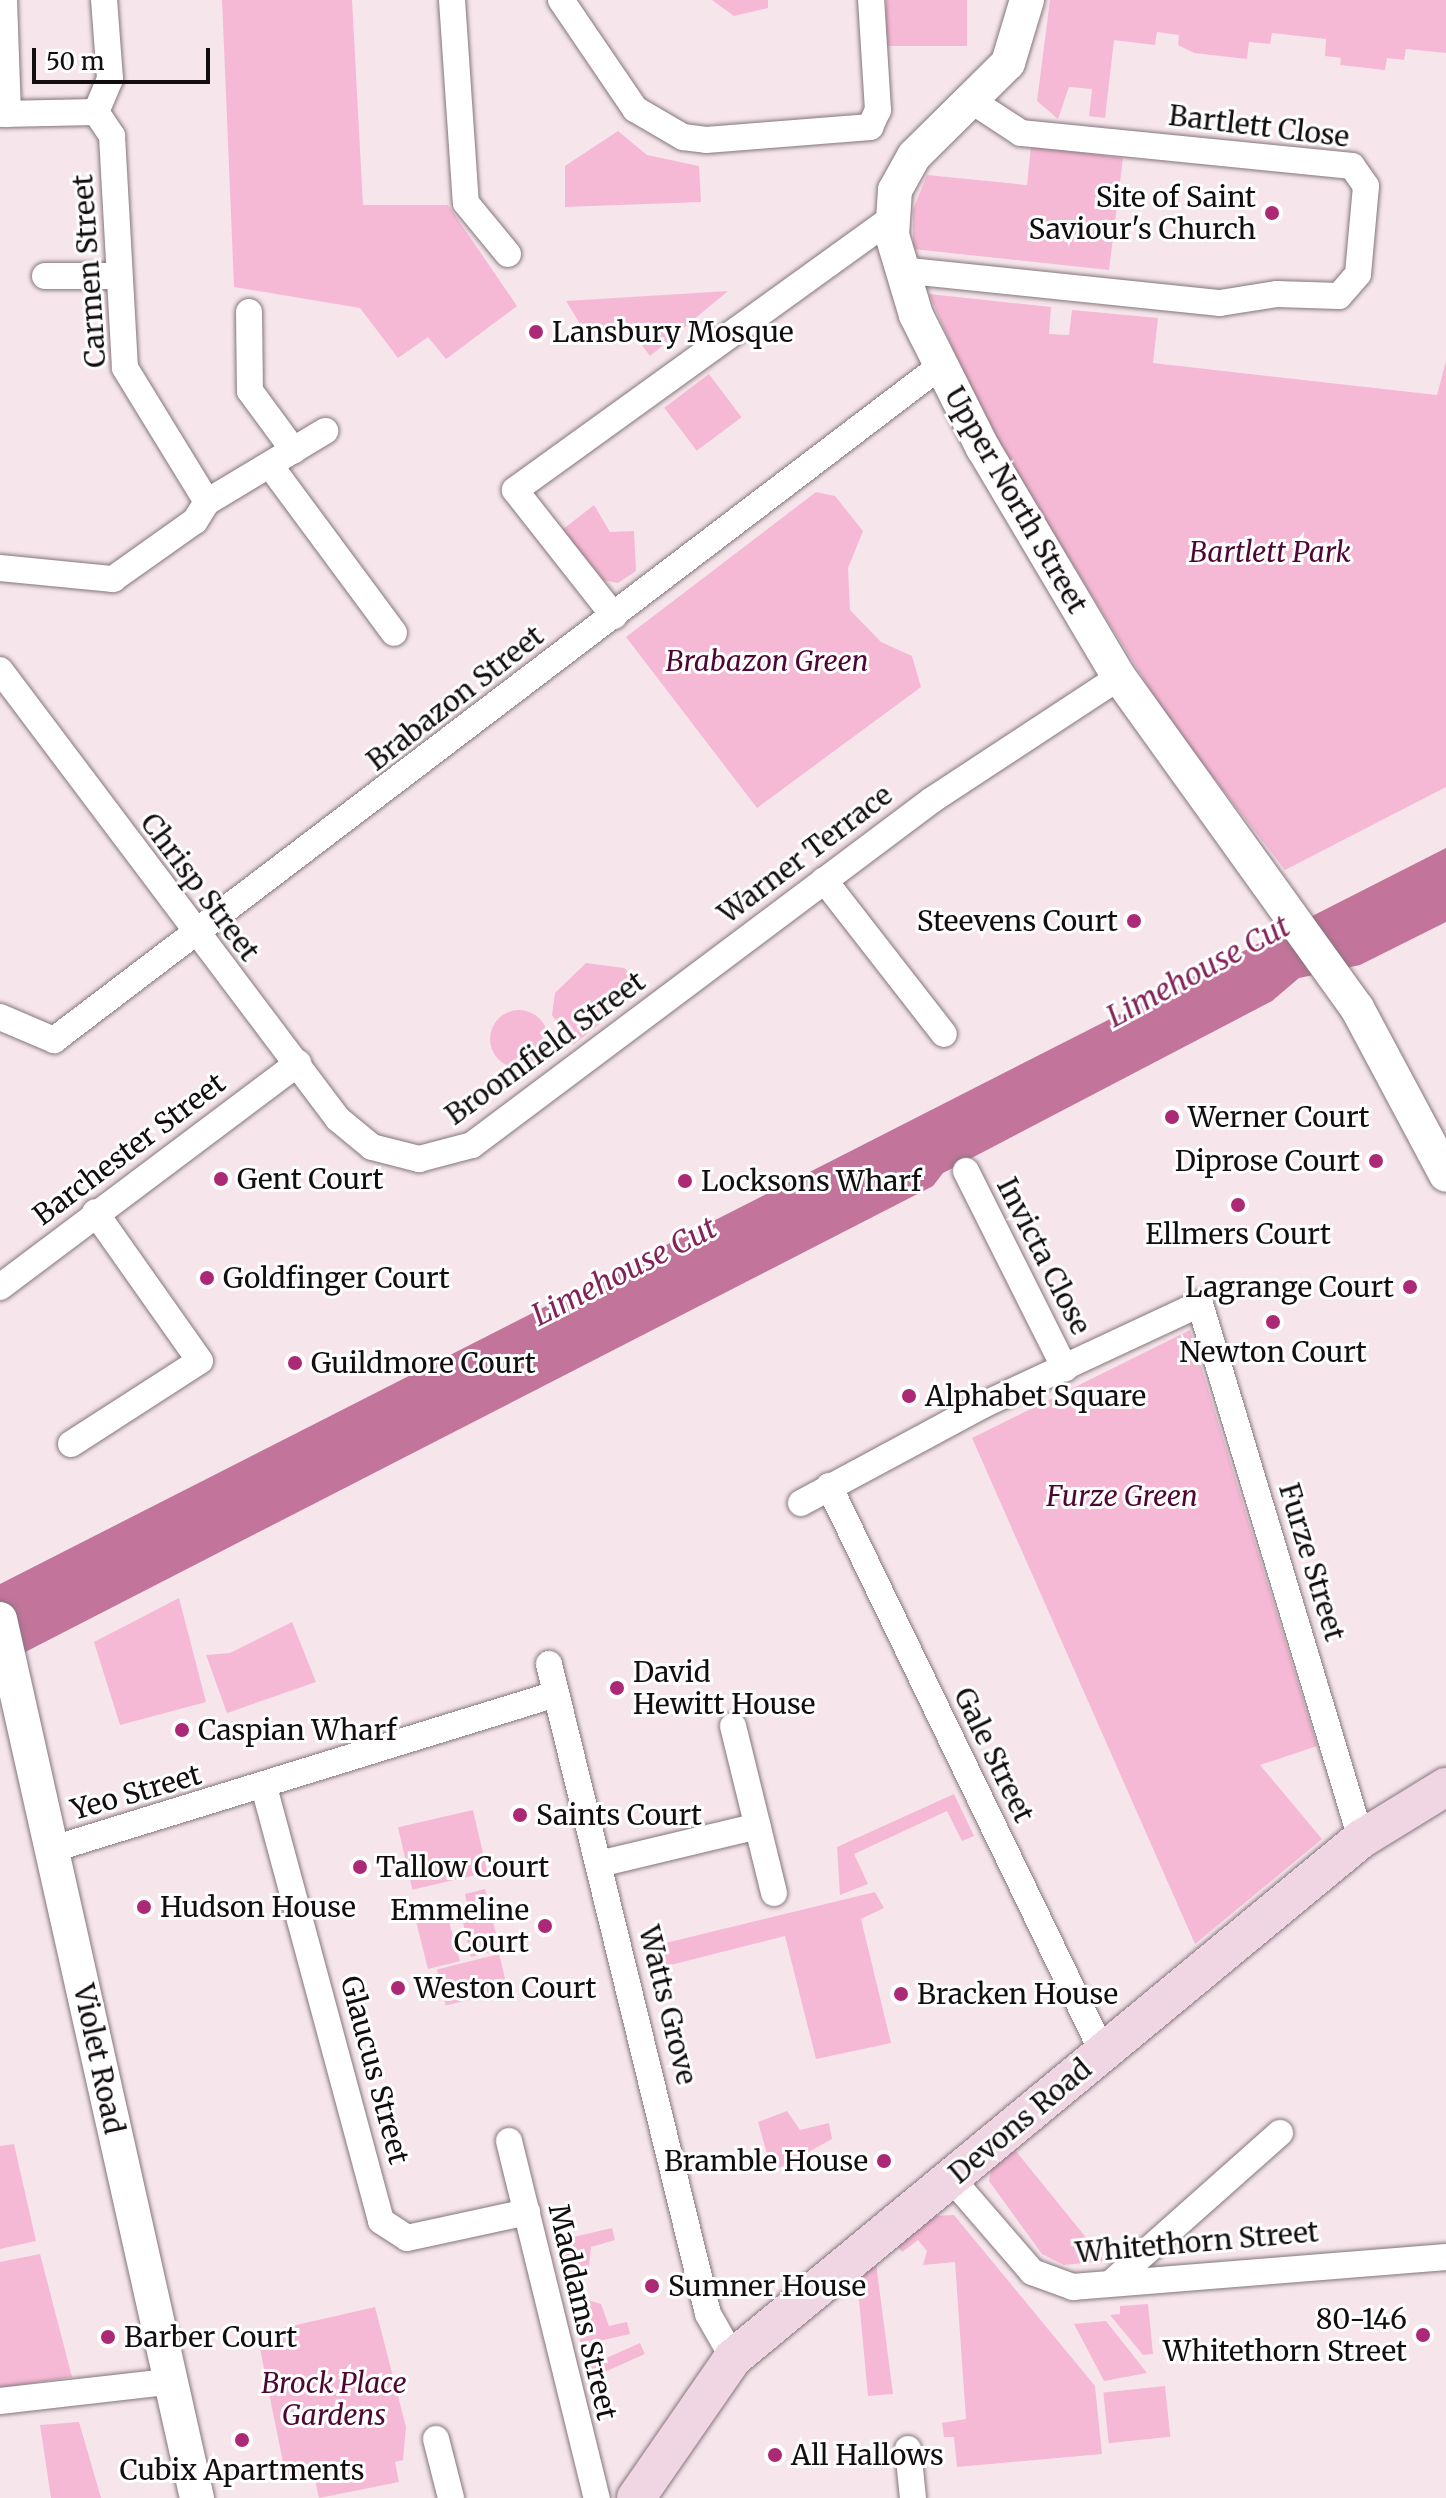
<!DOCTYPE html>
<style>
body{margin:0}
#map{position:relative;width:1446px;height:2498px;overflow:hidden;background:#f6e6ec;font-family:Merriweather,serif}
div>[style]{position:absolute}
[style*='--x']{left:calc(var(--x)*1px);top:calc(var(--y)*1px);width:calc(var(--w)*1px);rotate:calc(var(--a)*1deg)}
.green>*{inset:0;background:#f6b9d5;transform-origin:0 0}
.round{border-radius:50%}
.water>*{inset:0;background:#c2749a}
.roads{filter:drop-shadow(0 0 2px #84767c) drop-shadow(0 0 2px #84767c)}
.minor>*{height:26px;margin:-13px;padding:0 13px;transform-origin:13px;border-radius:13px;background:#fff}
.tertiary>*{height:34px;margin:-17px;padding:0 17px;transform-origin:17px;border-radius:17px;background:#fff}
.secondary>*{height:38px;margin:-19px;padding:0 19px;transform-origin:19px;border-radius:19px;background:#f0d5e3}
.dots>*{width:22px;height:22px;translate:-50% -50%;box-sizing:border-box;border:4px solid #fff;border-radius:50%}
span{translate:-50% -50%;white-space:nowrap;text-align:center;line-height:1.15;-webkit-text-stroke:6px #fff;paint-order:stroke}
.street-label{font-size:28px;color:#120d0f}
.poi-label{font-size:28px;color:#120d0f}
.right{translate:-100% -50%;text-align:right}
.left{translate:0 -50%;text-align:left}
.park-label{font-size:28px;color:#4f0632;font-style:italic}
.water-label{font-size:30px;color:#822459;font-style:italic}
.scale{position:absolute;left:32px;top:48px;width:178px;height:36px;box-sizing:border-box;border:4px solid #120d0f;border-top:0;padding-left:10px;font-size:24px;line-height:28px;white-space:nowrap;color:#120d0f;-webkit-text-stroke:6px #fff;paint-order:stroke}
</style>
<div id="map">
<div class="green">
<div style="clip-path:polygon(222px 0,352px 0,363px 205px,448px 205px,517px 306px,446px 359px,428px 337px,398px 358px,360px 308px,234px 287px)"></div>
<div style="clip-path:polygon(712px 0,768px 0,768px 8px,734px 16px)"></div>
<div style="left:886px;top:0;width:81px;height:46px"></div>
<div style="clip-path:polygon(1050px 0,1446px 0,1446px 53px,1406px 49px,1404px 60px,1387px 58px,1385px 70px,1340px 65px,1341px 58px,1325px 56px,1326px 39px,1272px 33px,1270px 44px,1249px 42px,1247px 59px,1194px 53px,1178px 45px,1179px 35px,1157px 32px,1155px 45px,1114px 40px,1105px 118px,1089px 116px,1092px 89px,1069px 87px,1058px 119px,1037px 101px)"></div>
<div style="clip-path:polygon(618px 131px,647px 155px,699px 166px,701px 202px,565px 207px,565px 166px)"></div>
<div style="clip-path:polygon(1031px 146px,1123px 158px,1109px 270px,913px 249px,913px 210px,927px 175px,1027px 185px)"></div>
<div style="clip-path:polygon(728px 291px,650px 356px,623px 320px,590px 340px,566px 301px)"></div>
<div style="clip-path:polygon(929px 294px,1051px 307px,1049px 334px,1069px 335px,1072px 310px,1158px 318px,1153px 363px,1437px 395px,1446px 361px,1446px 787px,1285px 870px,1169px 720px,984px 421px)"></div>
<div style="left:709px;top:374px;width:54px;height:56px;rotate:53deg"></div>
<div style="clip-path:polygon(816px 492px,835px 496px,863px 531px,848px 568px,850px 610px,881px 642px,912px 656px,921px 687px,757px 808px,626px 637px)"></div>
<div style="clip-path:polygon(594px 505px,610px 532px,634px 531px,636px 571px,618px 583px,603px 580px,562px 530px)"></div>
<div style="clip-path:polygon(586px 963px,624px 968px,645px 988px,573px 1045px,552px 1015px,555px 993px)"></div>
<div class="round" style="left:490px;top:1010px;width:58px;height:58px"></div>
<div style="clip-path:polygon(1190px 1330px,1317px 1746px,1260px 1765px,1322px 1839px,1195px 1944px,972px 1438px)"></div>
<div style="clip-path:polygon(179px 1598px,206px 1702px,120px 1725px,94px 1642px)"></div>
<div style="clip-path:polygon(292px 1622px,316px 1682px,227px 1713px,206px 1655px,230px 1653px)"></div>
<div style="clip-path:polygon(954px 1794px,974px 1836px,962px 1841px,947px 1811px,854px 1854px,868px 1884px,840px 1895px,837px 1847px)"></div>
<div style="left:473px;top:1810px;width:64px;height:77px;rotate:77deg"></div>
<div style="clip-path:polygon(485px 1889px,500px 1950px,471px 1957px,460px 1910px,468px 1908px,465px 1894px)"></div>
<div style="clip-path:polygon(875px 1892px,884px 1908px,861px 1919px,891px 2043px,816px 2059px,785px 1936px,651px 1970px,645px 1948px)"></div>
<div style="clip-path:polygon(432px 1904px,437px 1921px,448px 1918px,460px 1961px,428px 1969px,413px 1909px)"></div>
<div style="left:499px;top:1954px;width:37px;height:64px;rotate:76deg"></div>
<div style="clip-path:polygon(787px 2111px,800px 2130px,829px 2123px,832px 2139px,772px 2172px,758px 2122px)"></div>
<div style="clip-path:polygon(14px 2144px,36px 2241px,0 2249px,0 2146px)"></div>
<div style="clip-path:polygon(1015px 2150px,1105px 2261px,1064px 2265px,1042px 2254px,989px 2181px,991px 2169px)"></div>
<div style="clip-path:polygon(954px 2215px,1095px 2386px,1102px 2454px,957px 2467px,954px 2437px,944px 2437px,942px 2423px,966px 2419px,955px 2262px,923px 2265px,927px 2251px,918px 2240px,902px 2252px,897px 2245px,933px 2216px)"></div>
<div style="clip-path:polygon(612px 2228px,615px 2240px,591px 2247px,588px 2276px,566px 2282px,556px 2241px)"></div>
<div style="clip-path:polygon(40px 2254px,72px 2377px,0 2388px,0 2262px)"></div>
<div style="clip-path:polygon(876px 2263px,893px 2394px,868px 2396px,857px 2279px)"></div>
<div style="clip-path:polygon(585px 2299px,601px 2304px,609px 2326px,627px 2322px,630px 2334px,581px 2345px,575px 2316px,588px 2312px)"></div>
<div style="clip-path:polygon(1148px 2304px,1153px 2354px,1143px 2355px,1110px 2315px,1120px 2314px,1120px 2306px)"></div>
<div style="clip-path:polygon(375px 2307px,406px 2427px,403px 2460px,395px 2462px,399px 2482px,319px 2498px,314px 2476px,287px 2482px,257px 2334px)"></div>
<div style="clip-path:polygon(1106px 2321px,1147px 2373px,1104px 2381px,1074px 2324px)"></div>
<div style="left:640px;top:2343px;width:12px;height:57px;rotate:66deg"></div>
<div style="left:1165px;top:2386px;width:51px;height:62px;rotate:84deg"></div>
<div style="clip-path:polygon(79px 2422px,101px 2498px,51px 2498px,40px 2425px)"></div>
</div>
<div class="water">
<div style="clip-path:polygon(1446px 848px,1446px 922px,1360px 965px,1299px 978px,1272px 1001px,943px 1173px,933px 1186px,0 1665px,0 1584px)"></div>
</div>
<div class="roads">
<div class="minor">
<div style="--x:4;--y:0;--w:114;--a:88"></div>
<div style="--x:452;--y:0;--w:203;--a:86.1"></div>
<div style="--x:466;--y:203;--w:66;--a:50.5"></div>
<div style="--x:561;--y:0;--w:132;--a:55.8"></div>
<div style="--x:635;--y:109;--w:56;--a:30.3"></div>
<div style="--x:683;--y:137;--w:23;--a:7"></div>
<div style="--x:706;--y:140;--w:165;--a:-4.5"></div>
<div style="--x:870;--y:127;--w:19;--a:-65"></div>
<div style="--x:878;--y:110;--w:110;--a:-93.6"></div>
<div style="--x:96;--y:112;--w:29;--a:56"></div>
<div style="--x:112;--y:136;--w:232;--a:86.8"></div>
<div style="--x:125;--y:368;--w:157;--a:58.5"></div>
<div style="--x:96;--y:112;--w:36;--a:-67"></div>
<div style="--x:110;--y:79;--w:79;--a:-94.3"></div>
<div style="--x:0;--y:114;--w:96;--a:-1.2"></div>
<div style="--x:900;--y:270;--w:322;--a:5.9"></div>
<div style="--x:1220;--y:303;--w:58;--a:-9"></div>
<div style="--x:1277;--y:294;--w:62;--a:1.8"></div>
<div style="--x:1339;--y:296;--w:29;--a:-49"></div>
<div style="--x:1358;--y:274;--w:88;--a:-84.8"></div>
<div style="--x:1366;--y:186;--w:24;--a:-125"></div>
<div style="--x:1352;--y:166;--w:333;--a:-174.3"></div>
<div style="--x:1021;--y:133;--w:55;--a:-146.9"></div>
<div style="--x:45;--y:276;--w:71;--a:0"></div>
<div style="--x:249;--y:312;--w:79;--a:89.3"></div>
<div style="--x:250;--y:391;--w:74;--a:53.7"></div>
<div style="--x:272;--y:468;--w:205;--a:53.5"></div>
<div style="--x:207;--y:502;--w:138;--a:-31"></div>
<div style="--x:0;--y:568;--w:114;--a:5.6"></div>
<div style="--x:113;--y:579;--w:100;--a:-35.3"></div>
<div style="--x:195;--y:521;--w:22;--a:-58"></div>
<div style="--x:614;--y:616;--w:160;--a:-128.2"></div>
<div style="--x:515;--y:490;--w:462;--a:-35.8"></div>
<div style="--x:0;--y:670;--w:562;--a:53.03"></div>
<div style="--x:338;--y:1119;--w:44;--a:39.5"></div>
<div style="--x:372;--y:1147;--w:49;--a:14.3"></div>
<div style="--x:419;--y:1159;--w:55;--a:-14.8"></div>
<div style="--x:472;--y:1145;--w:575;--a:-36.87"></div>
<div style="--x:932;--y:800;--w:224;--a:-33.3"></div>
<div style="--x:824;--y:880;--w:195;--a:52.1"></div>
<div style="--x:0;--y:1017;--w:59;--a:23.1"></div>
<div style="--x:54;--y:1040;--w:1112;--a:-37.25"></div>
<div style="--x:966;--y:1171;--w:221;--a:63.4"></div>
<div style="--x:0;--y:1287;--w:373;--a:-36.9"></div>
<div style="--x:71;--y:1444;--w:153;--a:-32.8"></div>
<div style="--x:200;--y:1361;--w:182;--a:-125.2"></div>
<div style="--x:829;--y:1486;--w:627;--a:64.21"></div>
<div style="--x:801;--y:1503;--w:207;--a:-28.3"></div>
<div style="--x:983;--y:1405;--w:239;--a:-25"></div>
<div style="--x:1200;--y:1304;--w:559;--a:73.25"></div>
<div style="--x:549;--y:1664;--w:669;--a:76.25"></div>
<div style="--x:708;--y:2314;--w:51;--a:60.4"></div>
<div style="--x:733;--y:1726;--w:172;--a:76.2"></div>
<div style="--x:264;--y:1787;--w:449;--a:74.9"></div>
<div style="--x:381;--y:2221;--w:31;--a:33"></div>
<div style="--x:407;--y:2238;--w:123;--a:-12.2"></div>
<div style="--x:53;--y:1849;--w:526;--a:-17.13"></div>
<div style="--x:599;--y:1864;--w:163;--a:-13.4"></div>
<div style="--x:509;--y:2141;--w:368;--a:76.2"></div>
<div style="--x:951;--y:2178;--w:124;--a:49.2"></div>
<div style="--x:1032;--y:2272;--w:44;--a:20.1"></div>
<div style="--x:1073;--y:2287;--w:374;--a:-4.6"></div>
<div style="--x:1111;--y:2283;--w:226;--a:-41.6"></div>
<div style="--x:0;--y:2401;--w:169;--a:-6.5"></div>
<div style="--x:436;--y:2439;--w:61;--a:75.7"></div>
<div style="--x:908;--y:2449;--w:49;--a:84.2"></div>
</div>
<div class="tertiary">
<div style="--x:1027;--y:0;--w:66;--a:106.8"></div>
<div style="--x:1008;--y:63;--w:132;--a:135.3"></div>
<div style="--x:914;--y:156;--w:39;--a:119"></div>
<div style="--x:895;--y:190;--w:45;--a:93.8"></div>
<div style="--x:892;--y:235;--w:84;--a:73.3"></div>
<div style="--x:916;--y:315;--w:149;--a:63.3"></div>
<div style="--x:983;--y:448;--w:266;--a:59.3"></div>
<div style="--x:1119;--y:677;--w:408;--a:54.3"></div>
<div style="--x:1357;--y:1008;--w:189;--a:61.9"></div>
<div style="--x:0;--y:1619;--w:901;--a:77.37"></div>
</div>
<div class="secondary">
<div style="--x:636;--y:2498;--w:170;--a:-55.3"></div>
<div style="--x:733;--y:2358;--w:815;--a:-39.57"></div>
<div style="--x:1361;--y:1839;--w:100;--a:-31.5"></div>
</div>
</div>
<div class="dots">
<div style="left:1272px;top:213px;background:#ac2975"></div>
<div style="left:536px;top:332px;background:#ac2975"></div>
<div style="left:1134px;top:921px;background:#ac2975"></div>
<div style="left:1172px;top:1117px;background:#ac2975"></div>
<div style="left:1376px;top:1161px;background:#ac2975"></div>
<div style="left:221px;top:1179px;background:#ac2975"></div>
<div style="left:685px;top:1181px;background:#ac2975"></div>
<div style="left:1238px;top:1205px;background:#ac2975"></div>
<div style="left:207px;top:1278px;background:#ac2975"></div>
<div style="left:1410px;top:1287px;background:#ac2975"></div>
<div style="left:1273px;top:1322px;background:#ac2975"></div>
<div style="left:295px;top:1363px;background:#ac2975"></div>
<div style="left:909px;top:1396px;background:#ac2975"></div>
<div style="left:617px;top:1688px;background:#ac2975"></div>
<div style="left:182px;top:1730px;background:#ac2975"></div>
<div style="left:520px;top:1815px;background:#ac2975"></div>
<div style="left:360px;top:1867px;background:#ac2975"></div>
<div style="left:144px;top:1907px;background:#ac2975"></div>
<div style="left:545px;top:1926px;background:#ac2975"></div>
<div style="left:398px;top:1988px;background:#ac2975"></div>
<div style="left:901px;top:1994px;background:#ac2975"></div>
<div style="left:884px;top:2161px;background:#ac2975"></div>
<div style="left:652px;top:2286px;background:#ac2975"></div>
<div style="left:1423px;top:2335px;background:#ac2975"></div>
<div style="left:108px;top:2337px;background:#ac2975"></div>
<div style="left:242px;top:2440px;background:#ac2975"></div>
<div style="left:775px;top:2455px;background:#ac2975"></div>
</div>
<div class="street-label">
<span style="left:1259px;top:126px;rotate:7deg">Bartlett Close</span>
<span style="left:89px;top:271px;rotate:-94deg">Carmen Street</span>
<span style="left:1016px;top:500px;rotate:60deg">Upper North Street</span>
<span style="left:455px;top:698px;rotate:-38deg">Brabazon Street</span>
<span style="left:805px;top:854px;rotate:-37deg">Warner Terrace</span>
<span style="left:200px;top:887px;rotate:53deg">Chrisp Street</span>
<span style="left:545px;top:1048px;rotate:-36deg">Broomfield Street</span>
<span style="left:129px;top:1149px;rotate:-37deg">Barchester Street</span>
<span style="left:1044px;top:1256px;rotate:63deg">Invicta Close</span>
<span style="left:1312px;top:1562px;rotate:73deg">Furze Street</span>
<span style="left:994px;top:1755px;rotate:64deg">Gale Street</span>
<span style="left:136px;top:1792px;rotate:-16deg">Yeo Street</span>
<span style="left:668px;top:2005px;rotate:76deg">Watts Grove</span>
<span style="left:99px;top:2059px;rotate:78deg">Violet Road</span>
<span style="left:375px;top:2070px;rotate:75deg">Glaucus Street</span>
<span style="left:1020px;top:2121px;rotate:-40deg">Devons Road</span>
<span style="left:1197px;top:2242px;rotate:-5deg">Whitethorn Street</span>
<span style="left:583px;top:2312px;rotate:77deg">Maddams Street</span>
</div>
<div class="poi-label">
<span class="right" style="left:1256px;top:213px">Site of Saint<br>Saviour's Church</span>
<span class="left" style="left:552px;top:332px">Lansbury Mosque</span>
<span class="right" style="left:1118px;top:921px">Steevens Court</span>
<span class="left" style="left:1188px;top:1117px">Werner Court</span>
<span class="right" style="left:1360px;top:1161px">Diprose Court</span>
<span class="left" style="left:237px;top:1179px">Gent Court</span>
<span class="left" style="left:701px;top:1181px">Locksons Wharf</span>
<span style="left:1238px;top:1234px">Ellmers Court</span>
<span class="left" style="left:223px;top:1278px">Goldfinger Court</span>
<span class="right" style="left:1394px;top:1287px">Lagrange Court</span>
<span style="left:1273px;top:1352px">Newton Court</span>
<span class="left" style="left:311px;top:1363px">Guildmore Court</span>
<span class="left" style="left:925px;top:1396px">Alphabet Square</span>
<span class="left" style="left:633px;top:1688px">David<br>Hewitt House</span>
<span class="left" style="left:198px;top:1730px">Caspian Wharf</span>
<span class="left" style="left:536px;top:1815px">Saints Court</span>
<span class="left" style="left:376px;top:1867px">Tallow Court</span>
<span class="left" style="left:160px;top:1907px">Hudson House</span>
<span class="right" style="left:529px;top:1926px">Emmeline<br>Court</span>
<span class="left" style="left:414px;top:1988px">Weston Court</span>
<span class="left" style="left:917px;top:1994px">Bracken House</span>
<span class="right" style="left:868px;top:2161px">Bramble House</span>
<span class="left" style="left:668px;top:2286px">Sumner House</span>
<span class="right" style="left:1407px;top:2335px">80-146<br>Whitethorn Street</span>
<span class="left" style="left:124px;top:2337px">Barber Court</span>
<span class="left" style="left:791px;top:2455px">All Hallows</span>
<span style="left:242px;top:2470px">Cubix Apartments</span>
</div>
<div class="park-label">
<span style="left:1270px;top:552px">Bartlett Park</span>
<span style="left:767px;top:661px">Brabazon Green</span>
<span style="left:1122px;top:1496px">Furze Green</span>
<span style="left:334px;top:2399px">Brock Place<br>Gardens</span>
</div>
<div class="water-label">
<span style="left:1198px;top:971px;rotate:-28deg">Limehouse Cut</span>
<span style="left:624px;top:1271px;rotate:-27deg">Limehouse Cut</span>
</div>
<div class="scale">50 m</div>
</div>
